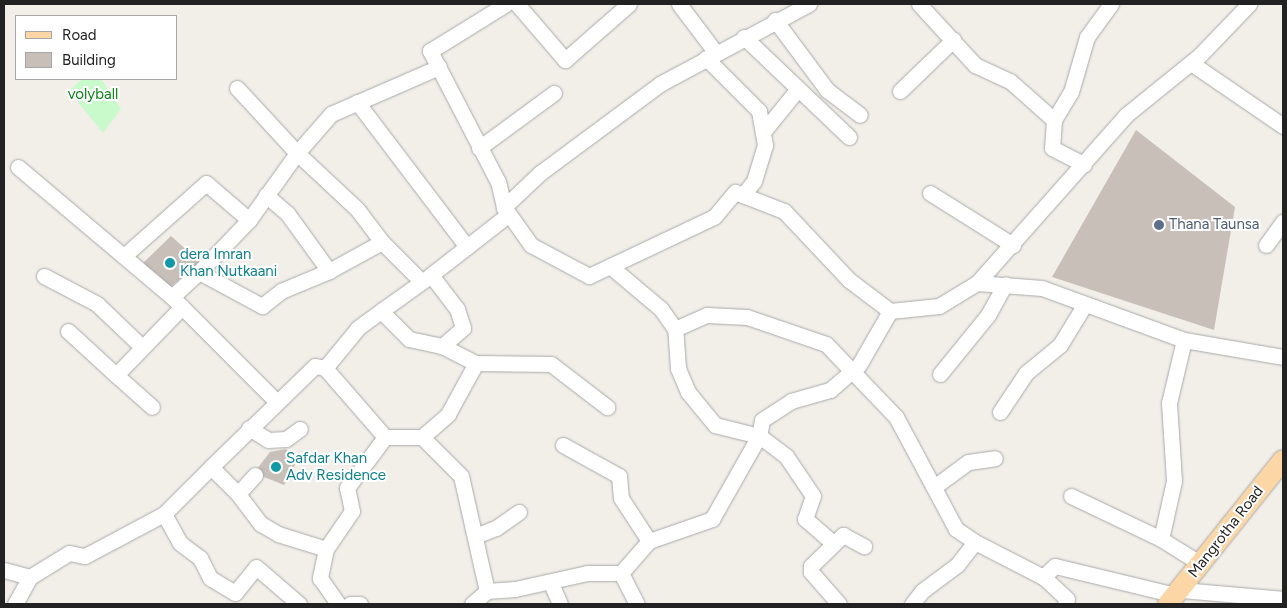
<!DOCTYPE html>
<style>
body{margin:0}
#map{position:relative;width:1287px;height:608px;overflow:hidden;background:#f2efe9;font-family:Figtree,sans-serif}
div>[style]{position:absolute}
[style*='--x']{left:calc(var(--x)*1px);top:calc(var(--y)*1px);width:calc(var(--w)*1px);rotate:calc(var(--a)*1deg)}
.park>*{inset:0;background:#c8facc}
.building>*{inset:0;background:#c7bfb8}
.roads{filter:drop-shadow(0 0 1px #a9a9a9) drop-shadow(0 0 1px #a9a9a9)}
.minor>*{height:15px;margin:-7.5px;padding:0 7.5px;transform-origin:7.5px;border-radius:7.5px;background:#fff}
.major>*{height:20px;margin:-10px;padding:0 10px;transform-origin:10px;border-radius:10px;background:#fcd6a4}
.dots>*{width:14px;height:14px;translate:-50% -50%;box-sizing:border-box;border:2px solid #fff;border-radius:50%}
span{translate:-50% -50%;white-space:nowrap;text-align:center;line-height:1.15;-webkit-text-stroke:4px #fff;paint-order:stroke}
.park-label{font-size:15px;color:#0c8416}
.service-label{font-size:15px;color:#4e5e75}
.left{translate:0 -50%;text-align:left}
.culture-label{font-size:15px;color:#0d838f}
.street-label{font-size:15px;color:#222}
.frame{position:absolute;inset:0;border:5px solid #222;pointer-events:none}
.legend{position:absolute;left:15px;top:15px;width:162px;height:65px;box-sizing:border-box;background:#fff;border:1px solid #a7a7a7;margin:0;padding:6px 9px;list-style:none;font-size:15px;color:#222}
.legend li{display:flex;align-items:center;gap:10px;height:25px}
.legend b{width:25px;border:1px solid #a7a7a7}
</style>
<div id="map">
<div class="park">
<div style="clip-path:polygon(82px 79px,101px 79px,121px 109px,103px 133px,69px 91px)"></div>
</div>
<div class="building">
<div style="clip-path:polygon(1136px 130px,1235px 207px,1214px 330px,1052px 277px)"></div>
<div style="clip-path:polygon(171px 236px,200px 262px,168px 289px,141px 265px)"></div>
<div style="clip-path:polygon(286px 449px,297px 461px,284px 485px,254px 473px,270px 452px)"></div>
</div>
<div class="roads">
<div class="minor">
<div style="--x:517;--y:4;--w:74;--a:49.4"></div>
<div style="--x:565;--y:60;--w:85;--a:-41.2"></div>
<div style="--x:679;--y:4;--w:61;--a:52.9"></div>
<div style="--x:809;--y:4;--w:169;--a:151.8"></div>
<div style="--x:660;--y:84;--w:149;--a:143.4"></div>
<div style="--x:540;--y:173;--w:50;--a:136.6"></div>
<div style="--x:504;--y:207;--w:47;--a:54.6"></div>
<div style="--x:531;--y:245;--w:66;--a:28.1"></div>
<div style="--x:589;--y:276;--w:138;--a:-25.3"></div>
<div style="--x:714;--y:217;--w:33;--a:-50"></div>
<div style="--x:735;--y:192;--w:53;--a:21.2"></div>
<div style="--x:784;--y:211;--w:95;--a:46.7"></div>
<div style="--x:849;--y:280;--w:51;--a:37.1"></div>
<div style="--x:919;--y:4;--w:83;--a:47.4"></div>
<div style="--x:975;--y:65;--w:38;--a:25"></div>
<div style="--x:1010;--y:81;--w:59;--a:41.6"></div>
<div style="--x:1054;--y:120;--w:28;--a:94"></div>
<div style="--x:1052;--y:148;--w:36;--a:27"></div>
<div style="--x:775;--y:20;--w:87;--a:53.4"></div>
<div style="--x:827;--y:90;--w:41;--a:37.1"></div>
<div style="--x:744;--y:37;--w:145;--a:43.6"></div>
<div style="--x:706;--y:58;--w:75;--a:45"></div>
<div style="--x:759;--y:111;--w:35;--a:80"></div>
<div style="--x:765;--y:145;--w:38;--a:107"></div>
<div style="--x:754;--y:181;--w:18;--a:128"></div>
<div style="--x:1191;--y:63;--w:112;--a:34.4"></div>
<div style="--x:237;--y:88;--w:88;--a:47.3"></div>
<div style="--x:297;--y:153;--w:82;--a:125.6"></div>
<div style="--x:249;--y:220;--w:72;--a:133.9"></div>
<div style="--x:199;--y:272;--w:72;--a:28.4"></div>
<div style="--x:262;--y:306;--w:24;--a:-38"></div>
<div style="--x:281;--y:291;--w:52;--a:-22.6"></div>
<div style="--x:329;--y:271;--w:60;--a:-28.7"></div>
<div style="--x:900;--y:91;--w:74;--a:-43.9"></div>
<div style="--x:357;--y:102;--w:182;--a:52.8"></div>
<div style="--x:1054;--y:120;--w:33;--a:-59"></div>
<div style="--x:1071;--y:92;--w:57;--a:-73.8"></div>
<div style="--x:1087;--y:37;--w:41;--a:-54"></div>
<div style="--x:763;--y:132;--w:54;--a:-51"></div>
<div style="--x:479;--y:148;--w:93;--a:-36.3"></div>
<div style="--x:18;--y:167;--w:202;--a:40.2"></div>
<div style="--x:172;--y:297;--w:147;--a:45"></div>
<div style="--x:930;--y:193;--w:98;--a:32.1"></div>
<div style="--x:266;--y:195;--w:28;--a:41"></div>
<div style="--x:287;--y:213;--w:72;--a:54.1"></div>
<div style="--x:504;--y:207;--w:26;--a:-103"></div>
<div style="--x:498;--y:182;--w:148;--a:-117.4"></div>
<div style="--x:430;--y:51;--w:89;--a:-31.7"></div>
<div style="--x:509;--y:214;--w:99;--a:142"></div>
<div style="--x:431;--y:275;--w:43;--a:52.6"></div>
<div style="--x:457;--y:309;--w:20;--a:72"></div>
<div style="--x:463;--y:328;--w:28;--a:139"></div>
<div style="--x:442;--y:346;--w:38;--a:27"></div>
<div style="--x:476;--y:363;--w:75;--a:0.8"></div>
<div style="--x:551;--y:364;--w:71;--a:37.5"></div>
<div style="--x:1266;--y:245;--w:29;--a:-54"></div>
<div style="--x:125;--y:255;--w:108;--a:-41.6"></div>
<div style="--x:206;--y:183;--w:57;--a:40.7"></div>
<div style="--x:610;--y:266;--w:67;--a:40.1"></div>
<div style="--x:661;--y:309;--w:24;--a:55"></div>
<div style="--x:44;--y:276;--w:60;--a:27.8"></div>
<div style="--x:97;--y:304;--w:61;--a:43.7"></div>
<div style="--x:430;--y:276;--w:60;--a:144.5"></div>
<div style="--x:381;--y:311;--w:40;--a:45"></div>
<div style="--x:409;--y:339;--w:34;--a:12"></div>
<div style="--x:421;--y:281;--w:55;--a:-135"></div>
<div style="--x:382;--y:242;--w:41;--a:-127.1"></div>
<div style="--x:357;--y:209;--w:82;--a:-137"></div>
<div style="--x:297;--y:153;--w:52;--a:-48.9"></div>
<div style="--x:331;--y:114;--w:118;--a:-23.5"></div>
<div style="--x:977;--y:283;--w:225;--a:-48.4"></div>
<div style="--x:1126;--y:115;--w:95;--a:-39"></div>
<div style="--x:1200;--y:55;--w:71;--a:-46.1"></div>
<div style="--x:172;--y:297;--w:37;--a:-43"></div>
<div style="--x:381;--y:311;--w:29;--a:144"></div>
<div style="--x:358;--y:328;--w:52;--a:129.5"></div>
<div style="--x:325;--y:368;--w:91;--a:49"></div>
<div style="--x:385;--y:437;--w:37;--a:0"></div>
<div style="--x:422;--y:437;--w:35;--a:-41"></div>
<div style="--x:448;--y:414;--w:58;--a:-61.2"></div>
<div style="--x:68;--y:331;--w:65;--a:42.5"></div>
<div style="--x:116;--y:375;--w:95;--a:-45.9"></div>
<div style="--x:1184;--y:340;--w:65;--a:103.4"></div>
<div style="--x:1169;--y:403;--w:78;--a:86.3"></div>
<div style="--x:1174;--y:481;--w:59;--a:102.6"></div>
<div style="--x:1161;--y:539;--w:47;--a:32"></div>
<div style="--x:940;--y:374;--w:76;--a:-50.9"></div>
<div style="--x:988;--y:315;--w:35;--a:-61"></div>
<div style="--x:116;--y:375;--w:48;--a:41.6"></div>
<div style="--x:1000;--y:412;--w:47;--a:-56.3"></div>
<div style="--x:1026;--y:373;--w:44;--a:-39.5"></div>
<div style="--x:1060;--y:345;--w:48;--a:-58.6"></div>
<div style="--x:249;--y:428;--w:22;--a:32"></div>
<div style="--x:268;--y:440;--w:18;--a:-3"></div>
<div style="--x:286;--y:439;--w:17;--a:-36"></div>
<div style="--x:422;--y:437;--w:55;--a:45"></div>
<div style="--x:461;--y:476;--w:118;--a:77.3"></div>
<div style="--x:563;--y:445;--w:64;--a:29"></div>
<div style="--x:619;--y:476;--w:22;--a:85"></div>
<div style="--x:621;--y:498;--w:51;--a:56.9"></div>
<div style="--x:255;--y:475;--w:25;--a:132"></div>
<div style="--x:238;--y:494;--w:38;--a:53"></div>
<div style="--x:261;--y:524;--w:20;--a:30"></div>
<div style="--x:278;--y:534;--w:50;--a:17.4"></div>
<div style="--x:326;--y:549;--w:30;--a:102"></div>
<div style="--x:320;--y:578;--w:32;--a:55"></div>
<div style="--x:934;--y:487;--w:42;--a:-36.3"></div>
<div style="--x:968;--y:462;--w:27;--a:-8"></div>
<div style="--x:238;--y:494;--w:38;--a:-135"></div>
<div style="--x:211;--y:467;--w:145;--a:-44.2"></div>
<div style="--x:315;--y:366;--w:10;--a:11"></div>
<div style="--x:1071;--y:496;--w:100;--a:25.5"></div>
<div style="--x:164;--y:514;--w:33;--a:61"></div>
<div style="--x:180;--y:543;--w:25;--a:37"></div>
<div style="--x:200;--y:558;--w:22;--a:63"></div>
<div style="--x:210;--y:578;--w:29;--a:31"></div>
<div style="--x:235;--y:593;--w:33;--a:-51"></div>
<div style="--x:256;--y:567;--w:57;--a:40.7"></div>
<div style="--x:475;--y:536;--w:22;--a:-21"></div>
<div style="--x:496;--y:528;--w:28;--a:-35"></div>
<div style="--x:833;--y:543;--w:37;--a:-139"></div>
<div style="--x:805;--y:519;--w:24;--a:-71"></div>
<div style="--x:813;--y:496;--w:48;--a:-124"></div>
<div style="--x:786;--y:456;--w:34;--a:-143"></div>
<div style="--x:759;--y:436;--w:45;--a:-166"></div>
<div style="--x:715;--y:425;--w:43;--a:-129.3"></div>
<div style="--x:688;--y:392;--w:26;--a:-113"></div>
<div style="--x:678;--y:368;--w:39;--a:-94"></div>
<div style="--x:675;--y:329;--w:35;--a:-24"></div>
<div style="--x:707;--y:315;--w:40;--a:2.9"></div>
<div style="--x:747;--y:317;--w:83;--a:18.9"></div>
<div style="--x:826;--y:344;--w:101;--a:46.2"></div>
<div style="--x:896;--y:417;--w:127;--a:61.8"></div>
<div style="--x:956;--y:529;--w:23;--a:34"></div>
<div style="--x:326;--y:549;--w:46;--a:-55.6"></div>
<div style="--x:352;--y:511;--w:24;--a:-102"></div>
<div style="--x:347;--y:488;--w:64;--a:-53.3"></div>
<div style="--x:4;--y:570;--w:27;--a:15"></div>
<div style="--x:621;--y:573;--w:43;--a:-48.8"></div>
<div style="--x:649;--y:541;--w:67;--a:-19.2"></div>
<div style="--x:712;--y:519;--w:95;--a:-60.5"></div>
<div style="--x:759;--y:436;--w:16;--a:-79"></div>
<div style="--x:762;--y:420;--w:35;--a:-33"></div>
<div style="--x:791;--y:401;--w:41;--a:-15.8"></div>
<div style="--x:830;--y:390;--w:38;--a:-41"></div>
<div style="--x:859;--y:365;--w:62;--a:-60.1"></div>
<div style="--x:890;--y:311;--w:49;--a:-5.8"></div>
<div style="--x:939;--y:306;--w:44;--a:-31.2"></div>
<div style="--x:977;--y:283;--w:65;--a:4.4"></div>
<div style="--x:1042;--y:288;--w:151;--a:20.1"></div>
<div style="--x:1184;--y:340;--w:100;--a:9.7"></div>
<div style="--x:551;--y:583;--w:23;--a:67"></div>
<div style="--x:1181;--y:590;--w:102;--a:5"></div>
<div style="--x:15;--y:604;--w:31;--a:-61"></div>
<div style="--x:30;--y:577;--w:46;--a:-31.6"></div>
<div style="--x:69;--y:553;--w:16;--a:11"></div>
<div style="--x:85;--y:556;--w:89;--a:-28"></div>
<div style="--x:164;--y:514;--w:66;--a:-45"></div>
<div style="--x:350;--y:604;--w:10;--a:0"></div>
<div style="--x:472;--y:604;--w:20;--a:-41"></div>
<div style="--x:487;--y:591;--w:28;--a:-4"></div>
<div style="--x:515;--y:589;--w:74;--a:-12.5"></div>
<div style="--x:587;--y:573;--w:34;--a:0"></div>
<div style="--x:621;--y:573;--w:35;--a:63"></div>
<div style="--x:839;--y:604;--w:43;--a:-131.2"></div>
<div style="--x:811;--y:572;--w:6;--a:-90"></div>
<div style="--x:811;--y:566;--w:45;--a:-44.1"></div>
<div style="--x:843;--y:535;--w:24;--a:28"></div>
<div style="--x:912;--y:604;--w:16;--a:-52"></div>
<div style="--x:922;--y:591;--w:44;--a:-36.6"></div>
<div style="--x:957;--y:565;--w:29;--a:-52"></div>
<div style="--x:975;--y:542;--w:76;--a:27.2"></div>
<div style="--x:1065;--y:604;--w:5;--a:-68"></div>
<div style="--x:1067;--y:599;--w:33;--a:-137"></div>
<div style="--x:1043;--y:577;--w:16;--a:-43"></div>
<div style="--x:1055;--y:566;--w:124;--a:13.5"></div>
</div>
<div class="major">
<div style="--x:1168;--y:604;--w:184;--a:-51.4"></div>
</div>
</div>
<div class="dots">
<div style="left:1159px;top:225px;background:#5c6f8a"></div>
<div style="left:170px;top:263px;background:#0f9aa8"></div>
<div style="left:276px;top:467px;background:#0f9aa8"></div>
</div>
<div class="park-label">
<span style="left:93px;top:95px">volyball</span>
</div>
<div class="service-label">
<span class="left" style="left:1169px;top:225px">Thana Taunsa</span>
</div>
<div class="culture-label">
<span class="left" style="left:180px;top:263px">dera Imran<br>Khan Nutkaani</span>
<span class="left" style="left:286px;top:467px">Safdar Khan<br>Adv Residence</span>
</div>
<div class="street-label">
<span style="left:1226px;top:532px;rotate:-52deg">Mangrotha Road</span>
</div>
<div class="frame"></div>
<ul class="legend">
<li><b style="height:6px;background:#fcd6a4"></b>Road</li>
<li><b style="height:14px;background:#c7bfb8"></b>Building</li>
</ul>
</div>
